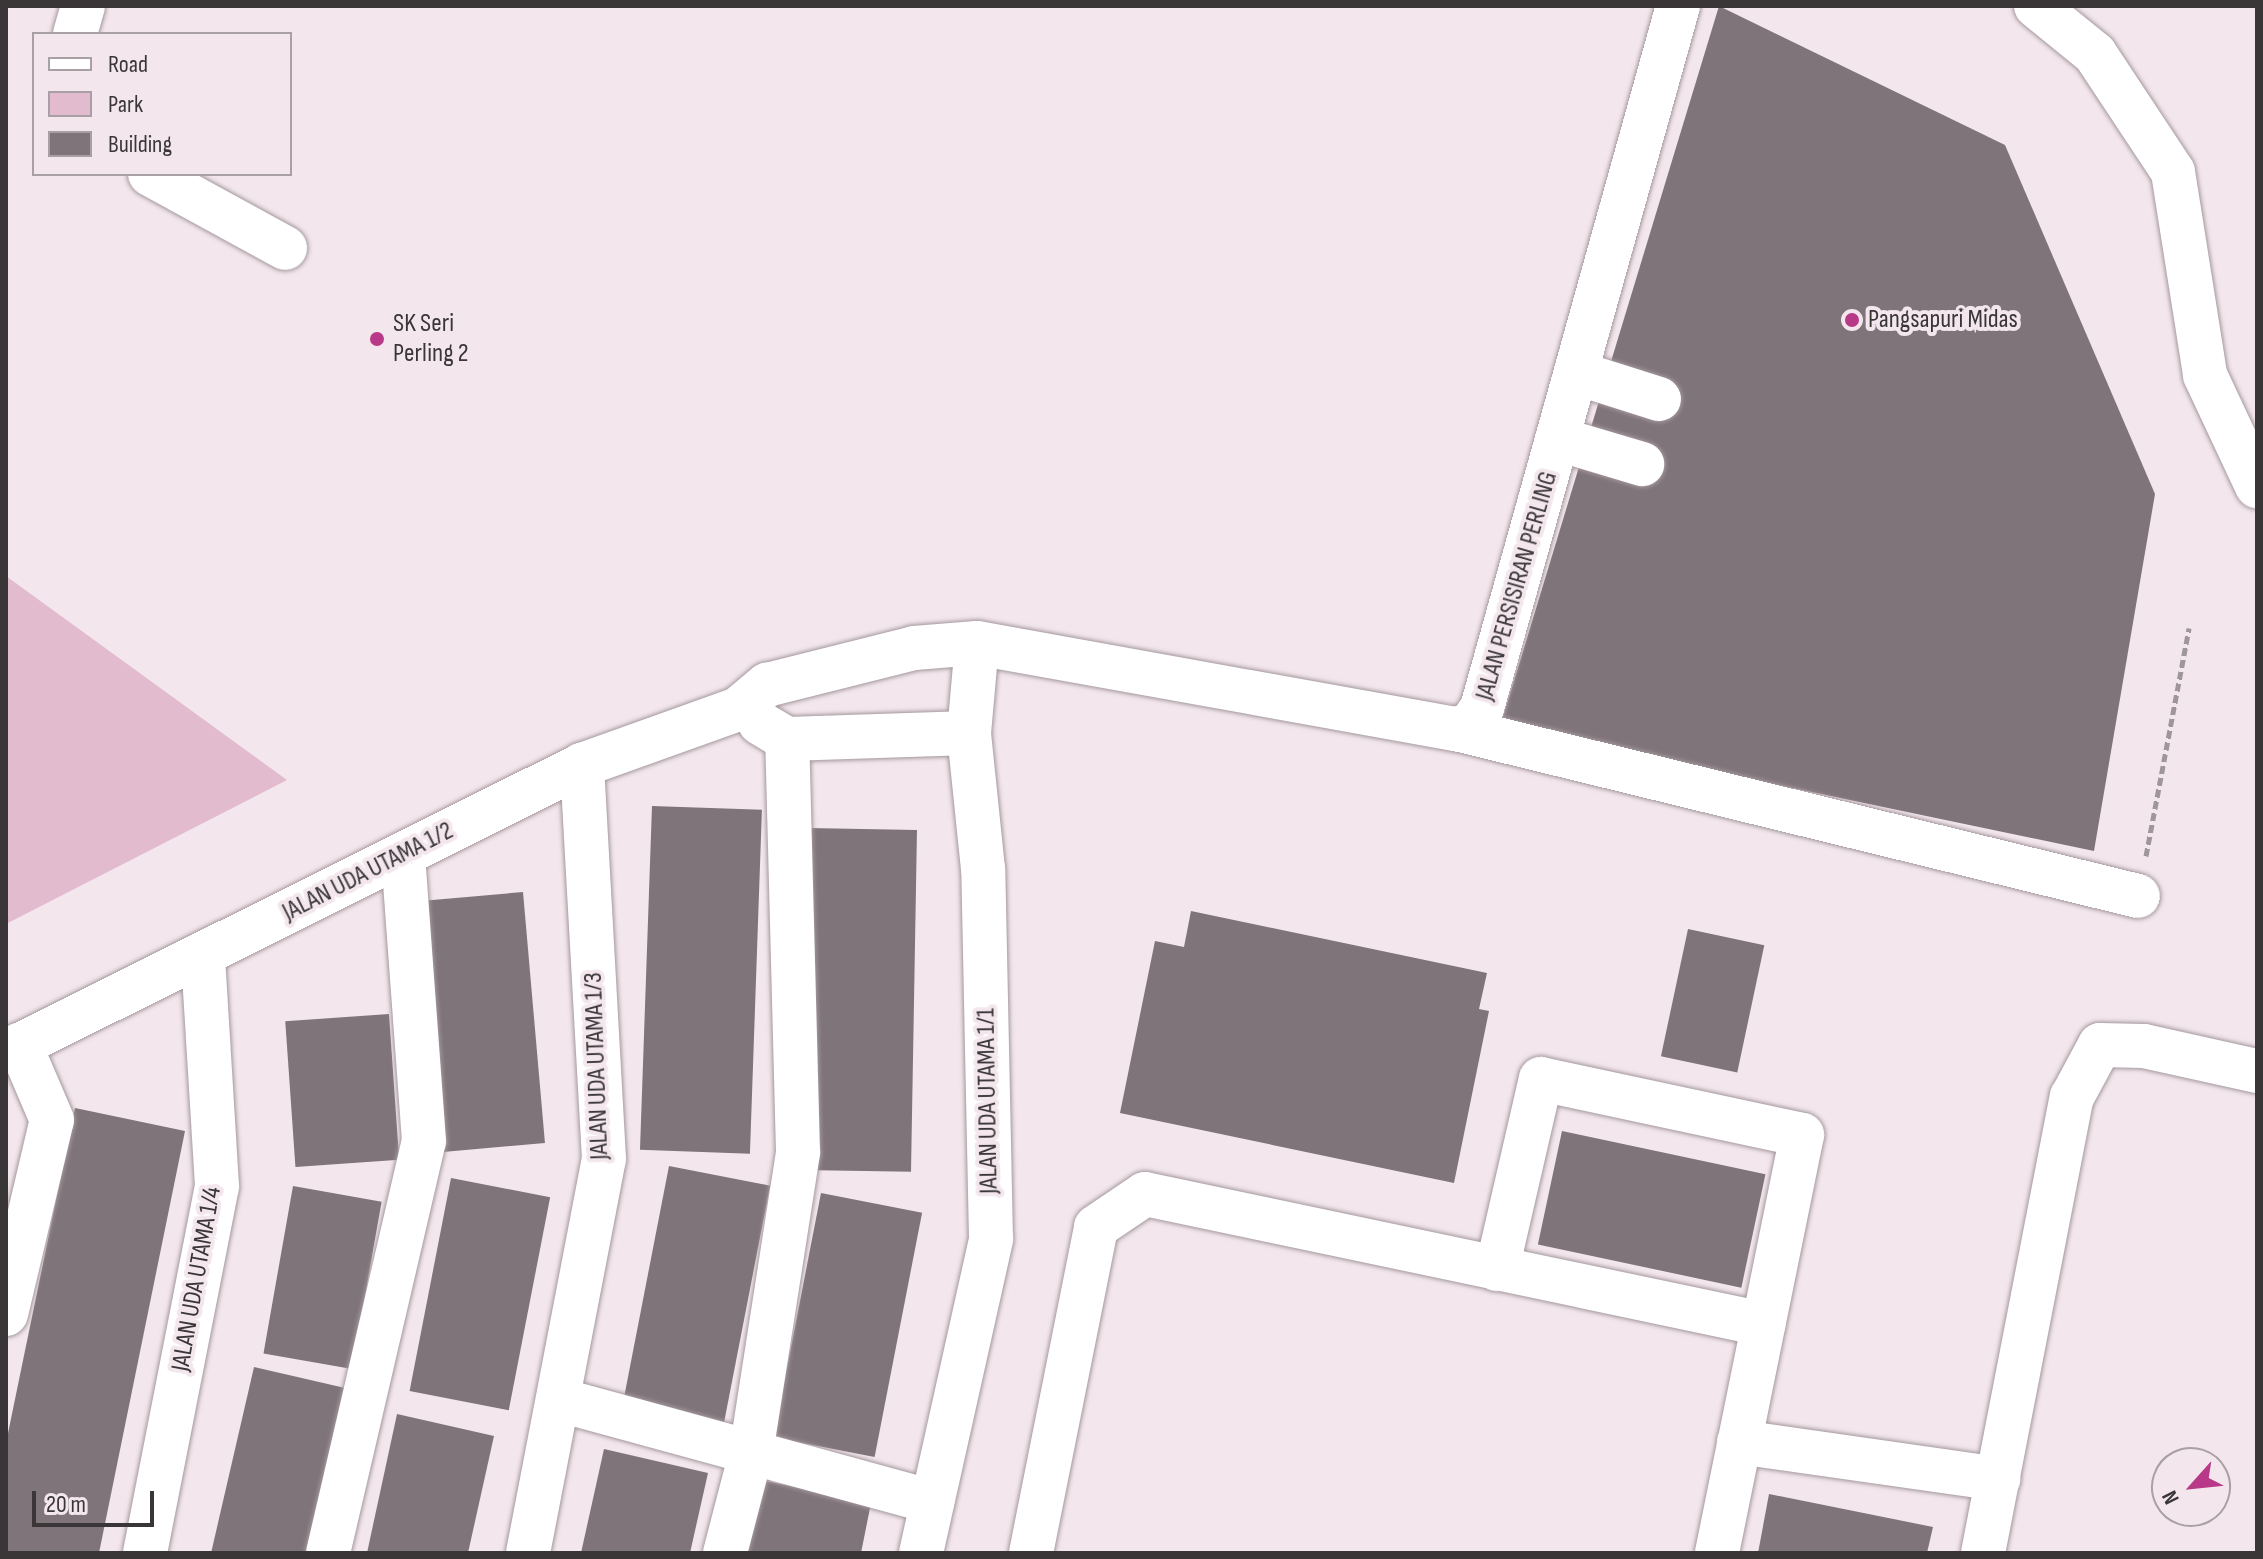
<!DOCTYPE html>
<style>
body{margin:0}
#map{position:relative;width:2263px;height:1559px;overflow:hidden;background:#f3e7ed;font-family:"Sofia Sans Condensed",sans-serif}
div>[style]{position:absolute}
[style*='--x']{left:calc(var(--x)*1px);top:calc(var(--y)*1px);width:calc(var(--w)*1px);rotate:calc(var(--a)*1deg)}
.green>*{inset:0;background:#e2bbcf}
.building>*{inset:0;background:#7f747a;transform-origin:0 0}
.path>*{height:5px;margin-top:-2.5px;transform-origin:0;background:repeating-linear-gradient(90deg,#9e969a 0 8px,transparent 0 12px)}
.roads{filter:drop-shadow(0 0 2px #a4989e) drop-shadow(0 0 2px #a4989e)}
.minor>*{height:44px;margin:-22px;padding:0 22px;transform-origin:22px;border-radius:22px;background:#fff}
.dots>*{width:22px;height:22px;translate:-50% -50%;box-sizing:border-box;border:4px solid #f3e7ed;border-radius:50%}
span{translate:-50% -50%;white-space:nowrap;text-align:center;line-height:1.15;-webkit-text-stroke:8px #f3e7ed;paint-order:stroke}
.poi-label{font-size:26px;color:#3a3638}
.left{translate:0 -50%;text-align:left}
.street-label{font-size:26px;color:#3a3638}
.frame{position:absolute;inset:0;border:8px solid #3a3638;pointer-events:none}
.legend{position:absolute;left:32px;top:32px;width:260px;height:144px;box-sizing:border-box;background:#f3e7ed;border:2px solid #a9a0a5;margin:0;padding:10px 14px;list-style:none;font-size:24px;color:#3a3638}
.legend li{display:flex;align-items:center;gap:16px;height:40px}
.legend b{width:40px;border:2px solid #a9a0a5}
.north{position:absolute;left:2151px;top:1447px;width:80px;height:80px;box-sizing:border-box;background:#f3e7ed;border:2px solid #a9a0a5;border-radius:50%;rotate:243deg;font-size:22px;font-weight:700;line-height:32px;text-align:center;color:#3a3638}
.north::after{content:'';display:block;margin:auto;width:28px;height:36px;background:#b73988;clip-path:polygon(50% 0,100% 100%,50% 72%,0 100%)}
.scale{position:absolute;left:32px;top:1491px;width:122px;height:36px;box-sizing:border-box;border:4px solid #3a3638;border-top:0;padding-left:10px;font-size:24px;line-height:28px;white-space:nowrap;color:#3a3638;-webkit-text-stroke:6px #f3e7ed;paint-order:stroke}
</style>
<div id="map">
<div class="green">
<div style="clip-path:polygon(6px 576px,287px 780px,6px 924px)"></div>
</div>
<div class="building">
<div style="clip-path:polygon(1719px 6px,2005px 145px,2155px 494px,2094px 851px,1500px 727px)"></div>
<div style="left:652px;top:806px;width:110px;height:344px;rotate:2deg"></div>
<div style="left:808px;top:828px;width:109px;height:342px;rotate:1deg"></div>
<div style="left:523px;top:892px;width:252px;height:108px;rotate:85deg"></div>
<div style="clip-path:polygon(1191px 911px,1487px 973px,1479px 1009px,1489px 1011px,1454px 1183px,1120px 1113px,1155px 941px,1184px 947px)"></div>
<div style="left:1688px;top:929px;width:78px;height:130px;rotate:12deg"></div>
<div style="left:389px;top:1014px;width:146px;height:104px;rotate:86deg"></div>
<div style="clip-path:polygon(75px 1108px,185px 1131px,99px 1553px,6px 1553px,6px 1443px)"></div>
<div style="left:1562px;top:1131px;width:208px;height:116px;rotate:12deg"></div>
<div style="left:669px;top:1166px;width:103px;height:249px;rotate:11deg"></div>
<div style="left:451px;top:1178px;width:101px;height:217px;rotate:11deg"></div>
<div style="left:293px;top:1186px;width:90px;height:170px;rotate:10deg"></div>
<div style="left:821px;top:1193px;width:103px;height:249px;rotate:11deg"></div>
<div style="left:254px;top:1367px;width:99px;height:190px;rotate:13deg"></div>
<div style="clip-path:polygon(397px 1414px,494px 1436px,468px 1553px,367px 1553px)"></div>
<div style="clip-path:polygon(604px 1449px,708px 1473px,690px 1553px,581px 1553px)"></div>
<div style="clip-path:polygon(761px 1480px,871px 1503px,861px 1553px,746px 1553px)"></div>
<div style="clip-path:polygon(1769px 1494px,1933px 1527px,1927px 1553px,1758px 1553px)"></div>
</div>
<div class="path">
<div style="--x:2146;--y:856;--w:232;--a:-79.3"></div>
</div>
<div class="roads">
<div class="minor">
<div style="--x:2036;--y:6;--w:76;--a:39.1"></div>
<div style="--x:2095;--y:54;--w:141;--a:56.5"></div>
<div style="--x:2173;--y:172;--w:206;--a:81"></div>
<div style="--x:2205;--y:375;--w:123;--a:64.9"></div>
<div style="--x:75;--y:34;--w:29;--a:-74"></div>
<div style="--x:150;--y:174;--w:154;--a:28.7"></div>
<div style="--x:1577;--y:373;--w:86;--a:17.6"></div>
<div style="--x:1558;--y:439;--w:88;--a:16.6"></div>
<div style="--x:760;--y:723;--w:31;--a:31"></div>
<div style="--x:787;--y:739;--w:182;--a:-1.9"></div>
<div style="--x:1456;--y:729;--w:702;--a:13.76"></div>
<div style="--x:6;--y:1052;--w:644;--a:-26.49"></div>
<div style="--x:582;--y:765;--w:166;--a:-19.7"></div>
<div style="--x:738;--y:709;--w:38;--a:-40"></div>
<div style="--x:767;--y:685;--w:152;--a:-14.1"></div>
<div style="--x:914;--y:648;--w:63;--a:-4.5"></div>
<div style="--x:977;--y:643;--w:487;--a:10.2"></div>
<div style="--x:1456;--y:729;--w:15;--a:-16"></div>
<div style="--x:1470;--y:725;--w:21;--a:-55"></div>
<div style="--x:1482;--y:708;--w:729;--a:-74.4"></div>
<div style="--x:1497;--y:1269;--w:195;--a:-77"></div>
<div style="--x:1541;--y:1079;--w:267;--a:12.1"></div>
<div style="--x:1802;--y:1135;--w:427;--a:101.5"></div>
<div style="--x:6;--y:1314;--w:199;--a:-76.7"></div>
<div style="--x:52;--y:1120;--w:82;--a:-113.1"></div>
<div style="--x:560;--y:1400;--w:386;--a:15.3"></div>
<div style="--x:1739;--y:1442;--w:262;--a:8.1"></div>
<div style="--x:145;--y:1553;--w:374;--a:-78.9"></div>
<div style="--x:217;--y:1186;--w:232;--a:-93.5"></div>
<div style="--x:328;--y:1553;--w:423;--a:-76.9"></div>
<div style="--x:424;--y:1141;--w:287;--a:-94.2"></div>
<div style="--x:528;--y:1553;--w:401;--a:-79.1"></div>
<div style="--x:604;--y:1159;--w:395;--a:-93.2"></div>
<div style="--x:725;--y:1553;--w:103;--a:-75.4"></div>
<div style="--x:751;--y:1453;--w:305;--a:-81.1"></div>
<div style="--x:798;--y:1152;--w:413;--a:-91.5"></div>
<div style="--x:921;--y:1553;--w:322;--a:-77.4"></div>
<div style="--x:991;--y:1239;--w:370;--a:-91.2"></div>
<div style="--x:983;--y:869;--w:137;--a:-95.9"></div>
<div style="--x:969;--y:733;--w:90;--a:-84.9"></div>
<div style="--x:1031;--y:1553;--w:332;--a:-78.7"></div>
<div style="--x:1096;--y:1227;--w:59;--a:-34"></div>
<div style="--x:1145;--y:1194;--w:632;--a:11.88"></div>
<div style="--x:1983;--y:1553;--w:465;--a:-79"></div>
<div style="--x:2072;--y:1097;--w:59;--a:-61.7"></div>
<div style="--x:2100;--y:1045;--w:44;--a:1.3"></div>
<div style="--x:2144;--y:1046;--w:116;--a:12.5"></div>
</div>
</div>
<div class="dots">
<div style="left:1852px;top:320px;background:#b73988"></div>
<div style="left:377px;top:339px;background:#b73988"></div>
</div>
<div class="poi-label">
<span class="left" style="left:1868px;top:320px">Pangsapuri Midas</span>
<span class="left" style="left:393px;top:339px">SK Seri<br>Perling 2</span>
</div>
<div class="street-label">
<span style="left:1517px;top:586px;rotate:-74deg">JALAN PERSISIRAN PERLING</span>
<span style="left:368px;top:872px;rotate:-27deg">JALAN UDA UTAMA 1/2</span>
<span style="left:597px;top:1066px;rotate:-92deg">JALAN UDA UTAMA 1/3</span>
<span style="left:988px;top:1101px;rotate:-91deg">JALAN UDA UTAMA 1/1</span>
<span style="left:197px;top:1279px;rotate:-80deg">JALAN UDA UTAMA 1/4</span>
</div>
<div class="frame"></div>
<ul class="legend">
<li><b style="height:10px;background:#fff"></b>Road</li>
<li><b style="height:22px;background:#e2bbcf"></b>Park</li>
<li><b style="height:22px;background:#7f747a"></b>Building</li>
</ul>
<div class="north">N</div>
<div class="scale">20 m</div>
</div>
